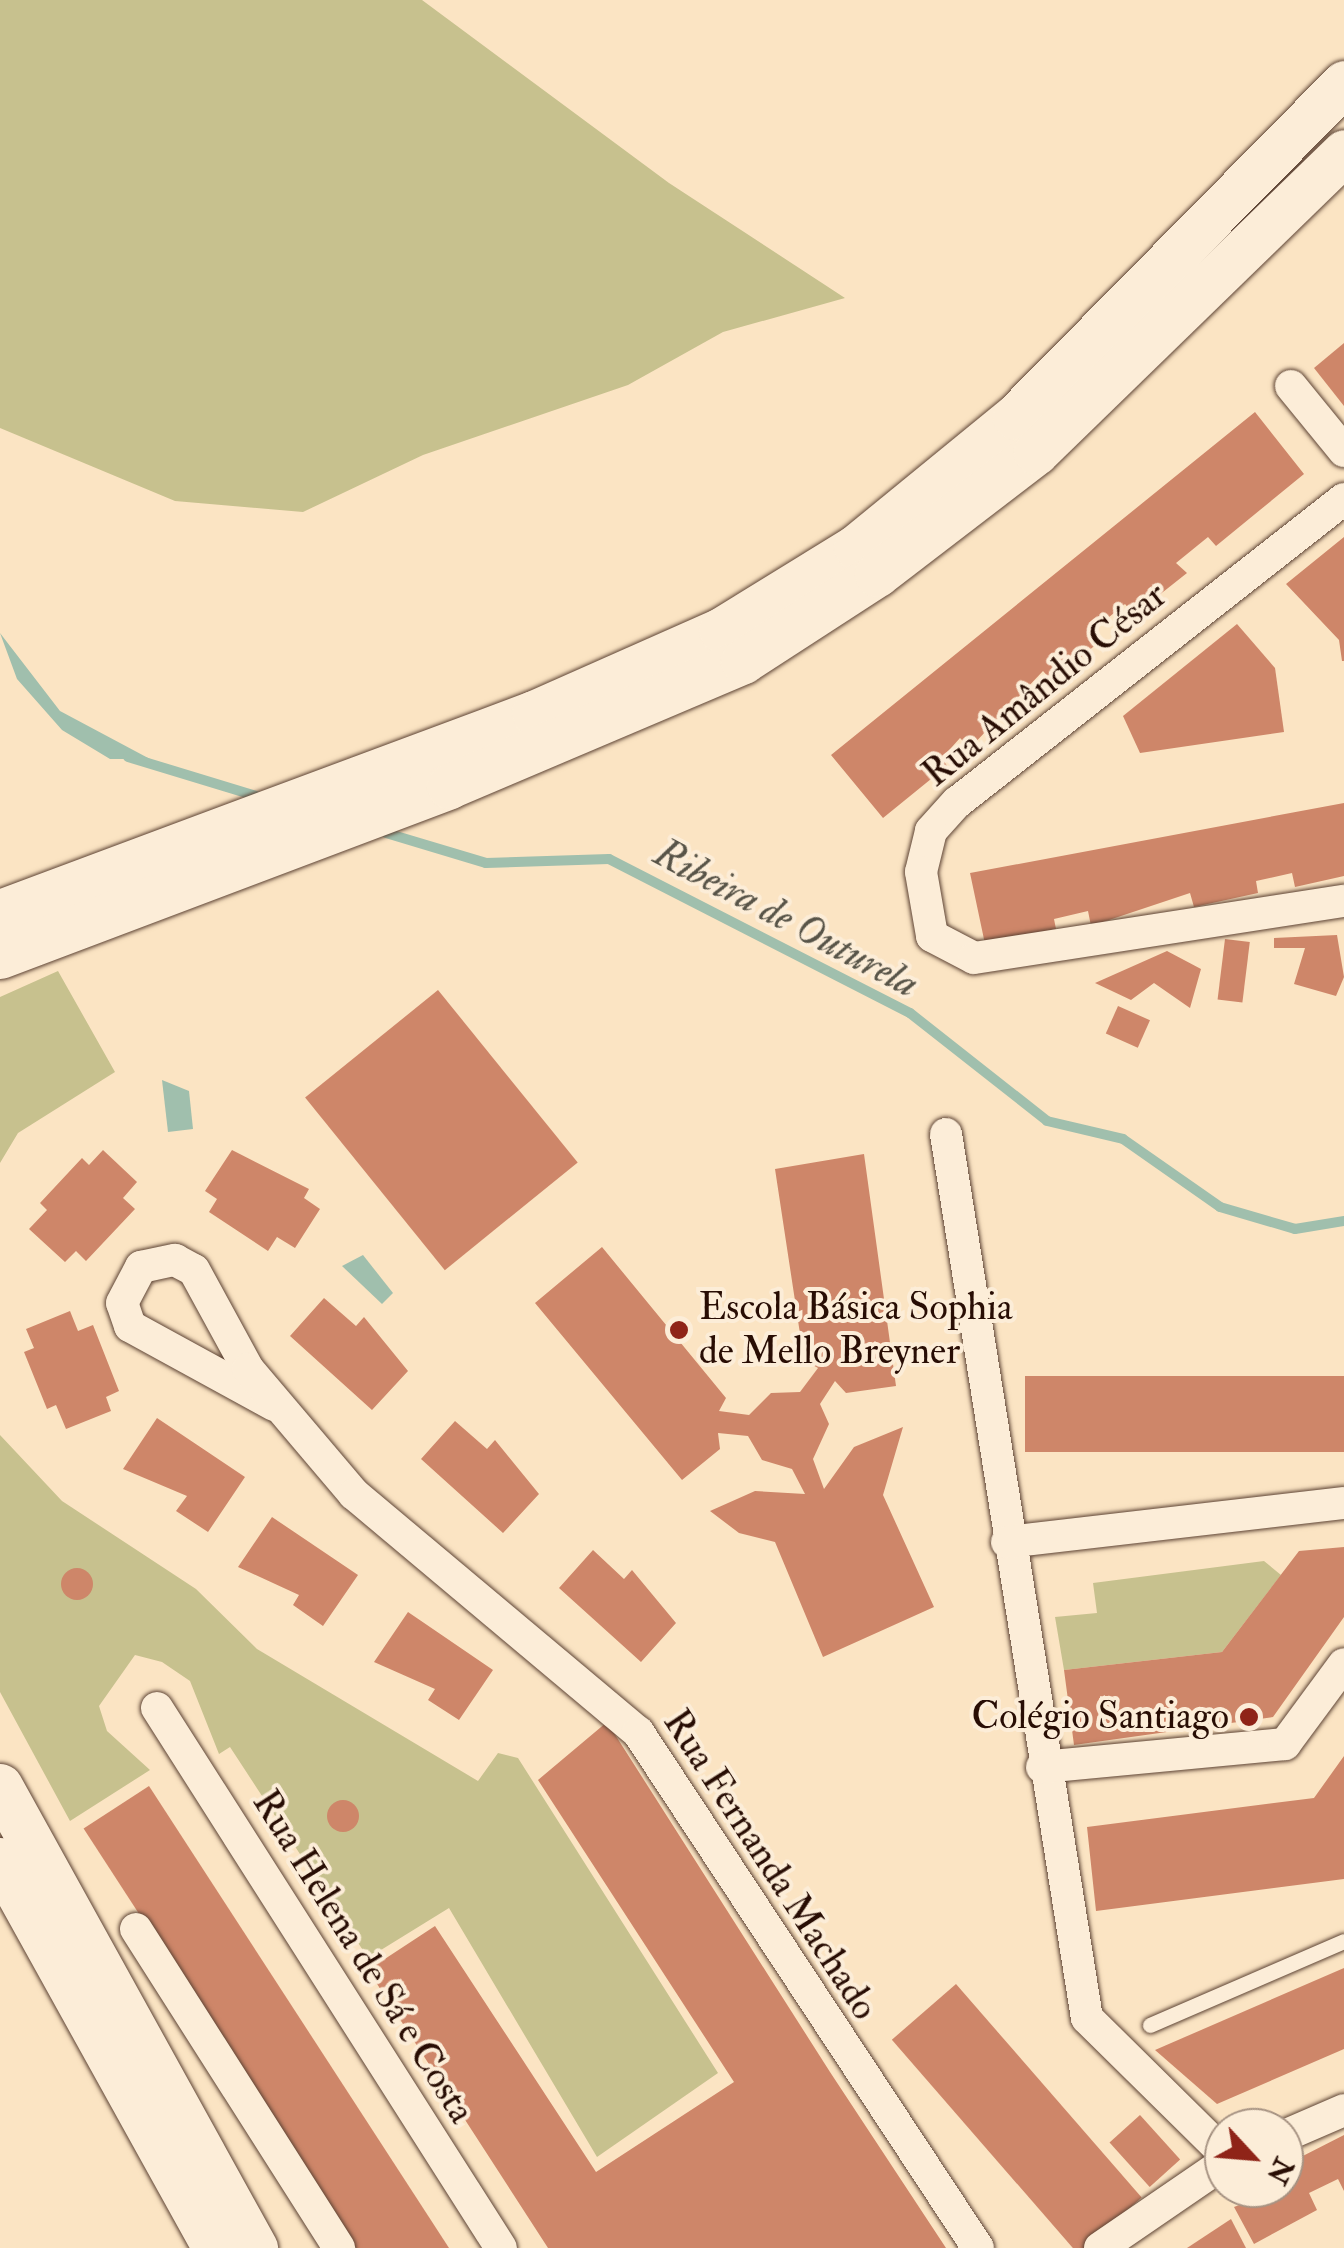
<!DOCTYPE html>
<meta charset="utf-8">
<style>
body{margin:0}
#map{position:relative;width:1344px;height:2248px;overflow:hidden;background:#fbe4c3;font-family:"IM FELL Double Pica",serif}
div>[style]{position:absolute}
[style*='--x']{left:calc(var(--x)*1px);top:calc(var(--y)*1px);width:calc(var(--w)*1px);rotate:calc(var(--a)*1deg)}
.green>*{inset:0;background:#c7c18e}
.water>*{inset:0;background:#a0bfad}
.stream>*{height:10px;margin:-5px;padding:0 5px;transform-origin:5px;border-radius:5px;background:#a0bfad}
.building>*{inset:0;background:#ce8669;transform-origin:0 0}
.round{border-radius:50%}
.roads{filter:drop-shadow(0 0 2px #5d4334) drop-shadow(0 0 2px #5d4334)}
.lane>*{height:15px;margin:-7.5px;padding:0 7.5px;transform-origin:7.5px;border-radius:7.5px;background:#fcedd8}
.street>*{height:32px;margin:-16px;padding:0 16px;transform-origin:16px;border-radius:16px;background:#fcedd8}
.secondary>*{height:45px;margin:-22.5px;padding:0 22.5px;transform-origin:22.5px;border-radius:22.5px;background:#fcedd8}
.dots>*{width:28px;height:28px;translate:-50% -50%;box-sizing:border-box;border:5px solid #fcedd8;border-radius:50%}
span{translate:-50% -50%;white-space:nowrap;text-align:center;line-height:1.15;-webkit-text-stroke:8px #fcedd8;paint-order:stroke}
.street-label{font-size:38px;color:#280d04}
.poi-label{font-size:38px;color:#280d04}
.left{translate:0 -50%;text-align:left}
.right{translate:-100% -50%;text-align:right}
.water-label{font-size:40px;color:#585448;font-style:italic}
.north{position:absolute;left:1204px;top:2108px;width:100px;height:100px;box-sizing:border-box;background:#fcedd8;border:2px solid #a79383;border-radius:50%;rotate:116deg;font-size:28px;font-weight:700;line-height:40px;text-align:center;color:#280d04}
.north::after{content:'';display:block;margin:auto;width:35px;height:45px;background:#8f2418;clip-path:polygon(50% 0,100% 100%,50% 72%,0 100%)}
</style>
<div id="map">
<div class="green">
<div style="clip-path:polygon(0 0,422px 0,669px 183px,845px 298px,723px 332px,628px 385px,423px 455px,303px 512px,175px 501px,0 428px)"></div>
<div style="clip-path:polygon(58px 971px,115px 1072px,18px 1133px,0 1163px,0 997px)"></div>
<div style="clip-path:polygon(0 1435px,62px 1501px,196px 1589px,257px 1649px,478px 1781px,498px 1753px,518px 1758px,718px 2073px,597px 2157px,449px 1908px,368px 1958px,230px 1747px,219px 1754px,190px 1681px,162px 1662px,135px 1655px,99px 1706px,107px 1731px,150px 1770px,70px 1821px,0 1692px)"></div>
<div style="clip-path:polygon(1264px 1561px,1281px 1575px,1222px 1652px,1064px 1670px,1055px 1617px,1097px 1613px,1093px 1583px)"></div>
</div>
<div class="water">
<div style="clip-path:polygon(0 633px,60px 711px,150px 759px,110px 759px,62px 730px,17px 679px)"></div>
<div style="clip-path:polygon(162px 1080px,189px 1091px,193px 1129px,168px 1132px)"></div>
<div style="clip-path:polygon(363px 1255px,393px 1293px,382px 1304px,342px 1266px)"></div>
</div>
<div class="stream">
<div style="--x:128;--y:757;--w:134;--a:16.9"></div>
<div style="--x:386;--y:833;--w:104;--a:16.7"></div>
<div style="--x:486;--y:863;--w:123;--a:-1.9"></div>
<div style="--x:609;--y:859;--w:338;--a:27.1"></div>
<div style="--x:910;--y:1013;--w:174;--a:38.2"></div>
<div style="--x:1047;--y:1121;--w:78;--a:13.3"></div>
<div style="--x:1123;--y:1139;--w:118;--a:35"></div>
<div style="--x:1220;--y:1207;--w:78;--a:16.3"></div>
<div style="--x:1295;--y:1229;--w:50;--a:-9.3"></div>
</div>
<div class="building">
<div style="clip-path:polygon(1344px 343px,1344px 406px,1314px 368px)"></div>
<div style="clip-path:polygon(1255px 412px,1304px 474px,1216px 546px,1208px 537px,1176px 563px,1187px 573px,1134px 615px,1125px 604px,1092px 631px,1101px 640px,1053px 682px,1043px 671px,970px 748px,960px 738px,942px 758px,947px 766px,883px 818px,831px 755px)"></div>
<div style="clip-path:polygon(1344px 537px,1344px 661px,1342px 661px,1339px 640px,1286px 584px)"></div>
<div style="clip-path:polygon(1237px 624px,1275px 668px,1284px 732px,1140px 753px,1123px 716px)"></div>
<div style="clip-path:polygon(1344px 803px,1344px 876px,1295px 887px,1292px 873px,1256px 881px,1258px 893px,1194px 907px,1190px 893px,1091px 926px,1088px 911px,1054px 919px,1056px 929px,985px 944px,970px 873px)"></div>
<div style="clip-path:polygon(1337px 935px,1344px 977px,1336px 996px,1294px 984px,1305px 948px,1274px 948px,1274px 938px)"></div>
<div style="left:1225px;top:939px;width:25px;height:61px;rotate:7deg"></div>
<div style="clip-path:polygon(1167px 951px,1201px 969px,1190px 1008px,1154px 983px,1131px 1000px,1095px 983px)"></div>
<div style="left:438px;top:990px;width:222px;height:171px;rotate:51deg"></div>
<div style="left:1118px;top:1006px;width:35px;height:30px;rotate:24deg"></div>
<div style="clip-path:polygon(103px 1150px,137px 1182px,123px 1198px,135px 1209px,86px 1261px,76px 1251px,65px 1262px,29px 1229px,47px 1210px,40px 1203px,82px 1158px,89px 1165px)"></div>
<div style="clip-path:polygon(232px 1150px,309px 1189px,304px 1198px,320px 1209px,295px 1248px,277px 1237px,268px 1251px,209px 1212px,217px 1199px,205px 1191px)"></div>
<div style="clip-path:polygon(864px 1154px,896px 1386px,846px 1393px,835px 1381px,820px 1404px,829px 1424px,813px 1459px,824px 1489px,854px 1447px,903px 1427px,883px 1495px,934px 1607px,823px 1657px,775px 1542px,739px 1533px,710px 1511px,755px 1491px,805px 1494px,792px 1469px,762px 1460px,748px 1436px,718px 1433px,720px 1449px,682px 1480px,535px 1303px,602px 1247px,726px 1398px,719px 1411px,749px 1415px,771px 1393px,800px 1392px,818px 1368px,804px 1360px,775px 1169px)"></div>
<div style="clip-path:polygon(324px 1298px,356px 1326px,364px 1317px,408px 1371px,372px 1410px,290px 1336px)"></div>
<div style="clip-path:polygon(70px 1311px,78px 1331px,93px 1325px,119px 1391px,106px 1397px,111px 1411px,66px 1429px,56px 1405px,47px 1409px,24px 1352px,34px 1348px,26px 1329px)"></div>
<div style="left:1344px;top:1376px;width:76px;height:319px;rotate:90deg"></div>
<div style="clip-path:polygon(157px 1418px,245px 1477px,208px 1532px,176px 1511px,187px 1496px,123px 1469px)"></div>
<div style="clip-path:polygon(455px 1421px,487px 1449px,495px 1440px,539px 1494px,503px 1533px,421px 1459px)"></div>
<div style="clip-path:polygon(272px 1517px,358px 1575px,323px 1626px,293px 1605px,299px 1595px,238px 1567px)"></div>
<div style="clip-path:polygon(1344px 1547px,1344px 1617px,1273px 1717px,1074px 1745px,1064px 1670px,1222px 1652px,1299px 1551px)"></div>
<div style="clip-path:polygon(593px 1550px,624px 1579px,632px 1570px,676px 1623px,641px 1662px,559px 1588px)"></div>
<div class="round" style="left:61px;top:1568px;width:32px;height:32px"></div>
<div style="clip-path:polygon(408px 1612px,493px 1670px,459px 1720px,428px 1700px,435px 1689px,374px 1662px)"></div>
<div style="clip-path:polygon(607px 1722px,830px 2072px,946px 2248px,548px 2248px,368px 1970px,435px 1926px,596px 2172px,734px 2082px,538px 1780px)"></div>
<div style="clip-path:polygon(1344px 1756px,1344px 1879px,1096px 1911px,1087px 1827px,1314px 1798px)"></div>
<div style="left:149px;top:1786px;width:551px;height:78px;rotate:57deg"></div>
<div class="round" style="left:327px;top:1800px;width:32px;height:32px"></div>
<div style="clip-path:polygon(1344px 1968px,1344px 2049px,1217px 2104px,1155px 2050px)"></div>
<div style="left:956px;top:1984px;width:283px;height:85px;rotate:49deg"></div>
<div style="left:1140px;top:2115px;width:60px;height:41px;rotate:48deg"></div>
<div style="clip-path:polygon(1344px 2135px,1344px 2191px,1338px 2179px,1309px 2193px,1317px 2210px,1254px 2244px,1234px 2207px,1284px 2188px,1298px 2172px,1293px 2161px)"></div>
<div style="clip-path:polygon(1231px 2219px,1246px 2248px,1187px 2248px)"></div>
</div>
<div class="roads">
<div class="lane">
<div style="--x:1150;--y:2025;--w:211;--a:-23.4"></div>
</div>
<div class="street">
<div style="--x:1291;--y:386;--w:84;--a:50.8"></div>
<div style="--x:1344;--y:499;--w:492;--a:141.9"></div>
<div style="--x:957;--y:802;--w:39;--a:132"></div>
<div style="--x:931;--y:831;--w:42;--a:103.7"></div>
<div style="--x:921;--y:872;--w:65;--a:80.2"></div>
<div style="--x:932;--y:936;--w:47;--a:27.6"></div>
<div style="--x:974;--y:958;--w:374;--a:-8.8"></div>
<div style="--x:946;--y:1134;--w:895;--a:80.94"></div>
<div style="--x:1087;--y:2018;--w:192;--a:44.6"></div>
<div style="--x:274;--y:1405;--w:164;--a:-151.3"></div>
<div style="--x:130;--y:1326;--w:24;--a:-109"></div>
<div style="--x:122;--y:1303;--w:41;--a:-62.2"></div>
<div style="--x:141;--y:1267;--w:35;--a:-12"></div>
<div style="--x:175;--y:1260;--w:21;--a:28"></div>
<div style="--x:194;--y:1270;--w:113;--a:61.4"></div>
<div style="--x:248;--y:1369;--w:164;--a:49.7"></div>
<div style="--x:354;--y:1494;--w:371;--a:40"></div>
<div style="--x:638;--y:1732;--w:618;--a:56.62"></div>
<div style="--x:1007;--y:1542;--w:339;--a:-6.6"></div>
<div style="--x:157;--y:1708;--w:640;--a:57.5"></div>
<div style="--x:1042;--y:1767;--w:244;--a:-5.4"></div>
<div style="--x:1285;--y:1744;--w:99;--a:-53.6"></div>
<div style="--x:136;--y:1929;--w:378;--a:57.5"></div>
<div style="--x:1284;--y:2136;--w:65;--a:-23.4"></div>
<div style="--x:1100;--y:2248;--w:150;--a:-34.4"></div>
</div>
<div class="secondary">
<div style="--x:0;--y:912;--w:570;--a:-20.44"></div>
<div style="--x:534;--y:713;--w:205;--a:-23.9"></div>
<div style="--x:721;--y:630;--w:158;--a:-31.6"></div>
<div style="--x:856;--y:547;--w:205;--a:-39.3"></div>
<div style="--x:1015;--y:417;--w:469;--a:-45.4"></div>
<div style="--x:0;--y:956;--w:480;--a:-20.7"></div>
<div style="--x:449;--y:786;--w:319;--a:-23"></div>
<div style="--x:743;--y:661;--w:160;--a:-33"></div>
<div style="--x:877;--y:574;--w:200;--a:-37.5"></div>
<div style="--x:1036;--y:452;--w:430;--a:-44.2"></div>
<div style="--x:0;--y:1786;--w:528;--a:61.1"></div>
<div style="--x:0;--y:1860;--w:444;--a:61"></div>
</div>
</div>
<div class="dots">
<div style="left:679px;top:1330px;background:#8f2418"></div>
<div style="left:1249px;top:1717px;background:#8f2418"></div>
</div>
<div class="street-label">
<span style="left:1045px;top:685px;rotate:-39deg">Rua Amândio César</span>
<span style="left:770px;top:1865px;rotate:57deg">Rua Fernanda Machado</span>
<span style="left:363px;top:1957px;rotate:58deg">Rua Helena de Sá e Costa</span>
</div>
<div class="poi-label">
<span class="left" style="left:699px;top:1330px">Escola Básica Sophia<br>de Mello Breyner</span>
<span class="right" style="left:1229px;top:1717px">Colégio Santiago</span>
</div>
<div class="water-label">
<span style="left:786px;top:919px;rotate:28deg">Ribeira de Outurela</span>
</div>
<div class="north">N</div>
</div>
